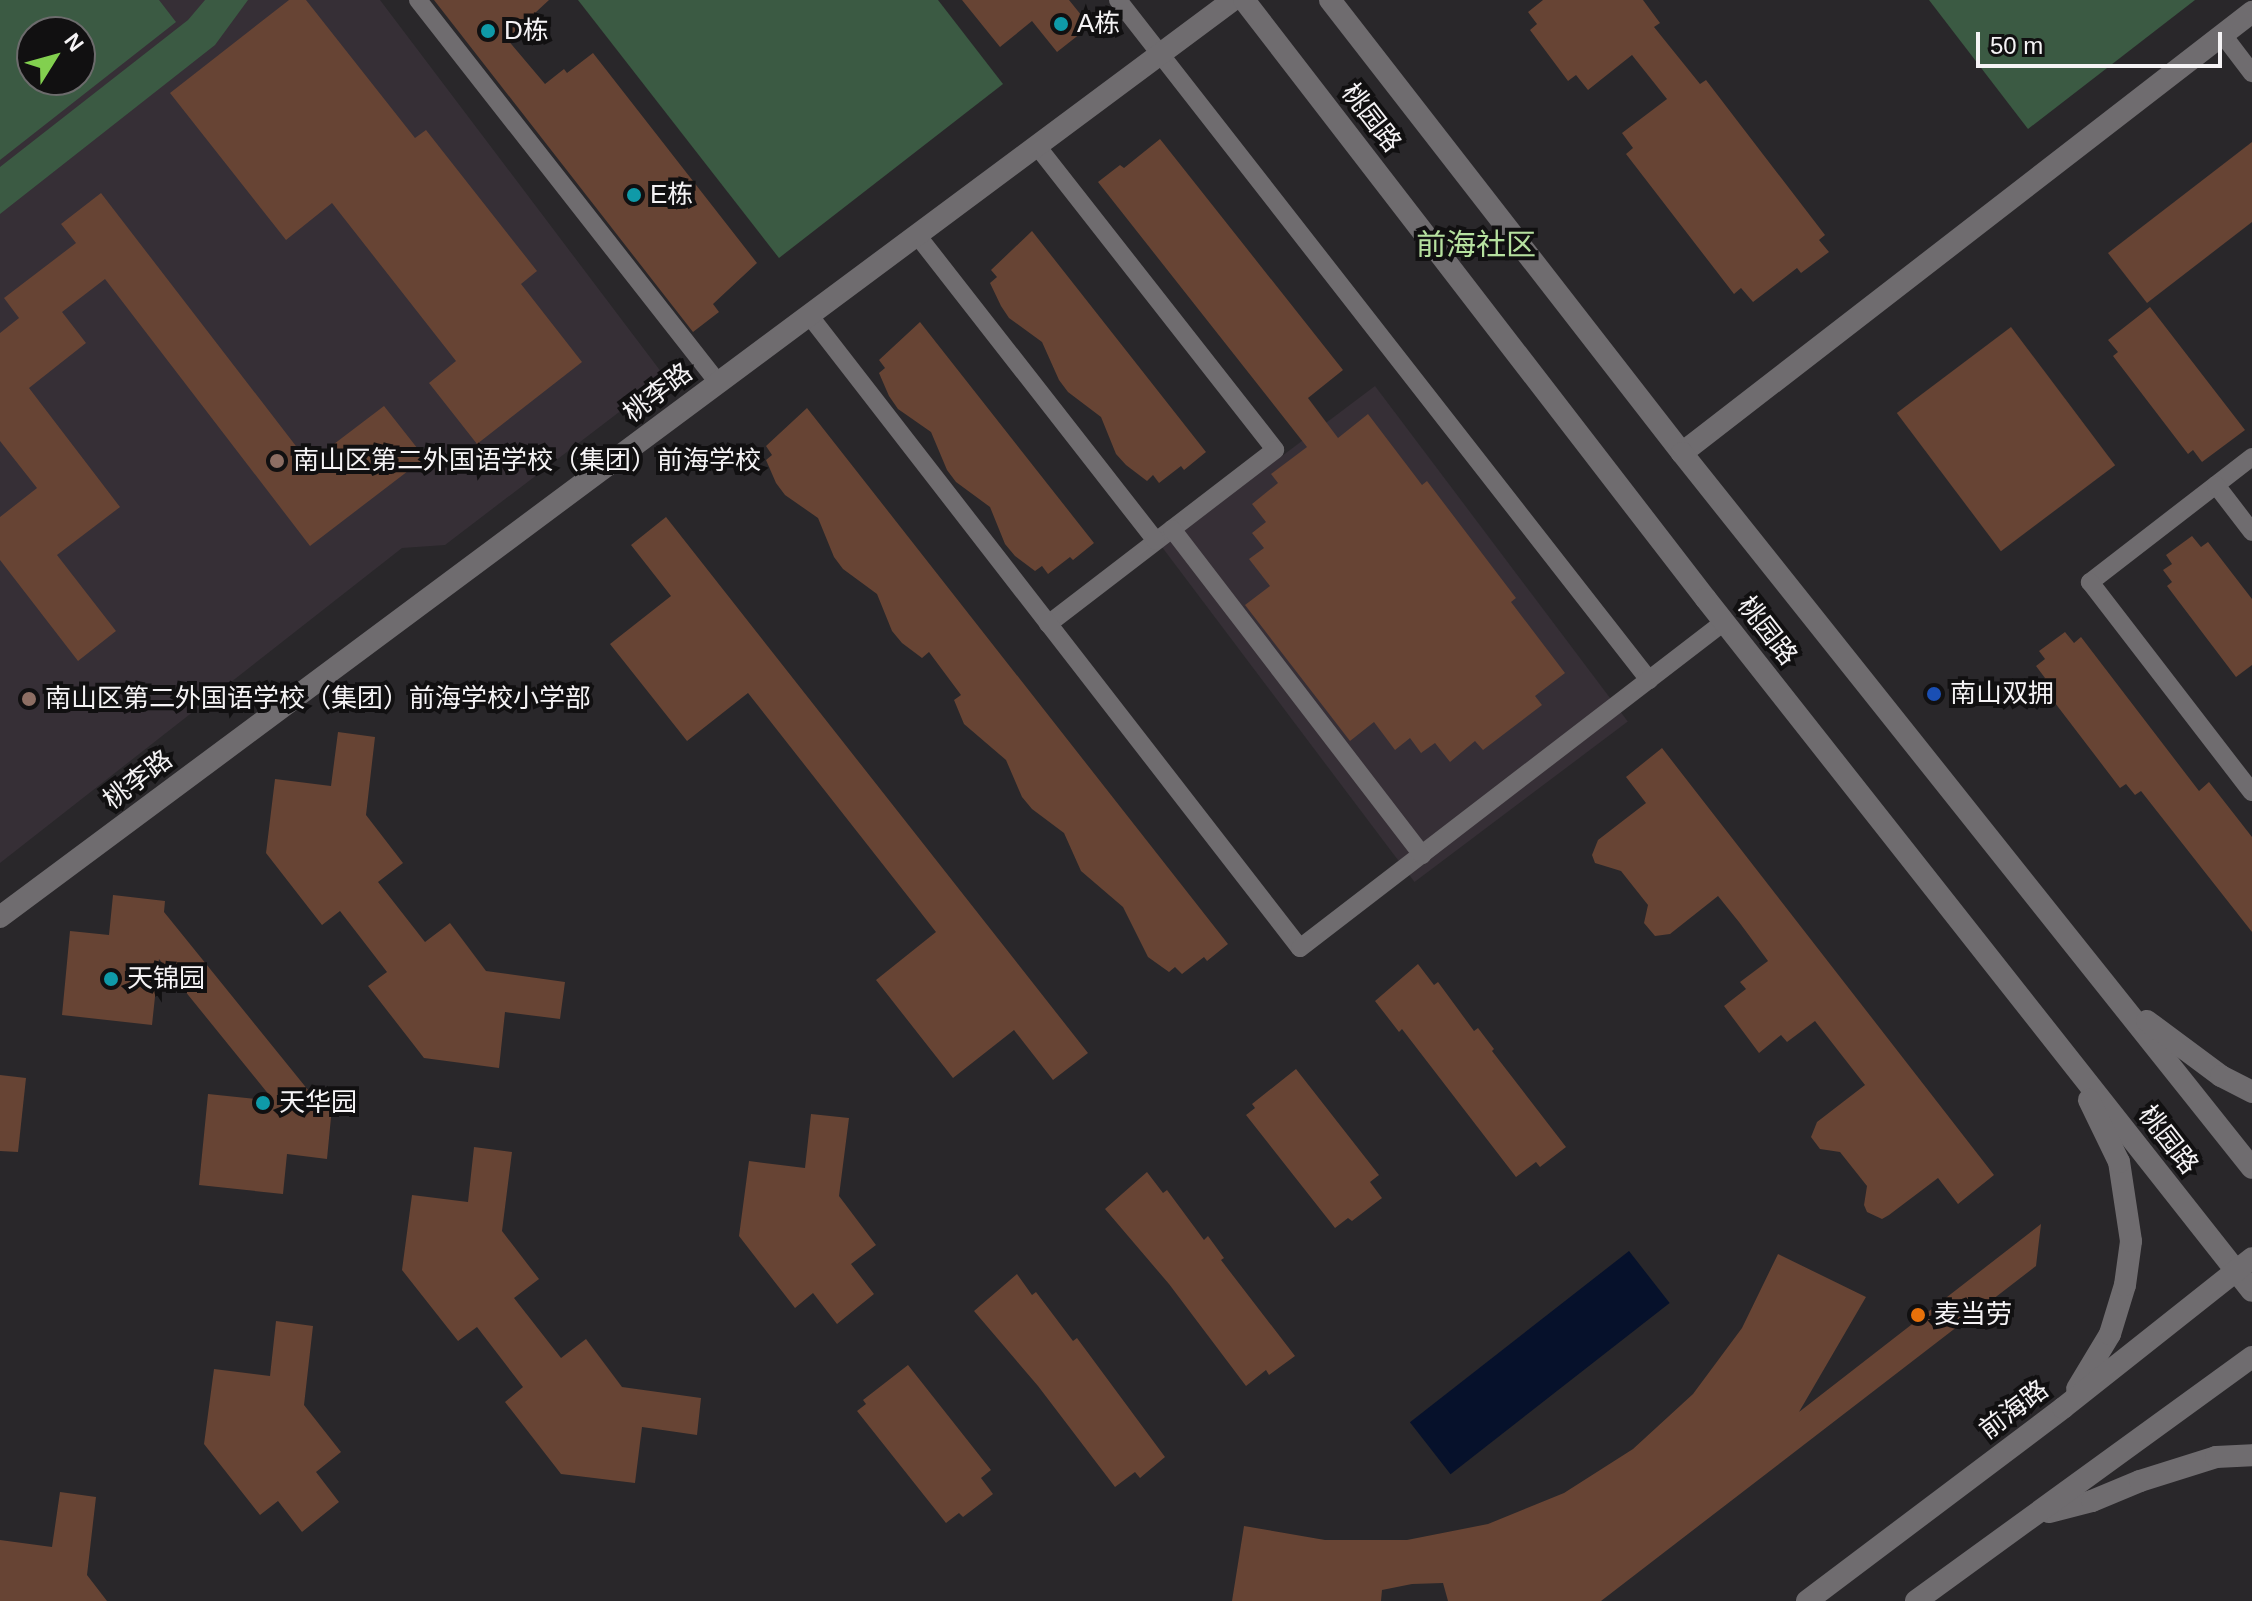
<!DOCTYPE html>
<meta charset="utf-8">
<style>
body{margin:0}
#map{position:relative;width:2252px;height:1601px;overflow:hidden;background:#29272a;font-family:Helvetica,"Noto Sans SC",sans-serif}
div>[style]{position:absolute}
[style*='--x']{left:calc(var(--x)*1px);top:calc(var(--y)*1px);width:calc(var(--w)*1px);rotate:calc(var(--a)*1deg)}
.built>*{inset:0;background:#362f36;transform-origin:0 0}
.green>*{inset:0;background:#3b5a43}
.water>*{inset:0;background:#06112b;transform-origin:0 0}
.building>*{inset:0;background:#674434;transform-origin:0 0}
.service>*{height:18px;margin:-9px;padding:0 9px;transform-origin:9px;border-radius:9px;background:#6f6c6f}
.minor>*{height:22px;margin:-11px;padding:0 11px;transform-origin:11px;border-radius:11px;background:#6f6c6f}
.tertiary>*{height:22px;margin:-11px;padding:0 11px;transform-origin:11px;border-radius:11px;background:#6f6c6f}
.secondary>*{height:22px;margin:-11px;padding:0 11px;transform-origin:11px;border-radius:11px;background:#6f6c6f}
.dots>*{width:22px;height:22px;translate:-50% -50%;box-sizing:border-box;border:4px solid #111011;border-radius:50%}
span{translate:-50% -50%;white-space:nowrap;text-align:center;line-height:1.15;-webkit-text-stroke:8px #111011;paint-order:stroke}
.poi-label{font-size:26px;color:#f5f3f5}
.left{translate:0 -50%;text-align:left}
.street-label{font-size:26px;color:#f5f3f5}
.quarter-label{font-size:30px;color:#b6e19f}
.north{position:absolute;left:16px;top:16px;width:80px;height:80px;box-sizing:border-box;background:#111011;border:2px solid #6c6b6c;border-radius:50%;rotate:53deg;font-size:22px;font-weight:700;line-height:32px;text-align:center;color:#f5f3f5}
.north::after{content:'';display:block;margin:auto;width:28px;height:36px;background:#82d04f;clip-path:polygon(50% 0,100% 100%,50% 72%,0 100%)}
.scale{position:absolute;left:1976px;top:32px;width:246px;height:36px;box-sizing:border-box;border:4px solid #f5f3f5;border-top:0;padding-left:10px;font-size:24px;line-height:28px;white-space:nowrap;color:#f5f3f5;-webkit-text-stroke:6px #111011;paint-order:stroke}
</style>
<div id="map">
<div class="built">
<div style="clip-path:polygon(evenodd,0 0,380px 0,665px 377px,445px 545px,402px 548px,0 863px,0 0,32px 32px,80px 32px,80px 80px,32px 80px,32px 32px)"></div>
<div style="left:1375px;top:386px;width:420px;height:267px;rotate:53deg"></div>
</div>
<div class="green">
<div style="clip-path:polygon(evenodd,0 0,159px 0,176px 22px,0 160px,0 0,32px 32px,80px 32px,80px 80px,32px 80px,32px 32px)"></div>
<div style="clip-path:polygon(205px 0,248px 0,215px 45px,0 214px,0 167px,188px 20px)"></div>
<div style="clip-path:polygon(578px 0,938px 0,1003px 84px,779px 258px)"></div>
<div style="clip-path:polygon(1929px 0,2195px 0,2028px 129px)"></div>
</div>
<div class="water">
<div style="left:1629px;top:1251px;width:66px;height:278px;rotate:52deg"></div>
</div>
<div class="building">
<div style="clip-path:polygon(289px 0,306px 0,415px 138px,426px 130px,537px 271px,521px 284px,582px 362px,477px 444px,429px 383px,456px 361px,332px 203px,286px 240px,170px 93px)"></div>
<div style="clip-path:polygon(434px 0,549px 0,507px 39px,545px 84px,564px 69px,567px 73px,593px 53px,757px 263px,713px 304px,719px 312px,693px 332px)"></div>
<div style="clip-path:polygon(962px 0,1069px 0,1090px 26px,1057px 52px,1032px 21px,1000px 47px)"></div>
<div style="clip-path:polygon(1543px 0,1643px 0,1660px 23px,1654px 27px,1700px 84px,1706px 80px,1825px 235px,1819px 240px,1829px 252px,1801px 273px,1797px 268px,1753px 302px,1741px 288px,1734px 294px,1626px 154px,1633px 148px,1622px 133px,1667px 99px,1632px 55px,1588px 90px,1576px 75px,1568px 81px,1530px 30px,1537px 24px,1528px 12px)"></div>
<div style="clip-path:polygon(1160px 139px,1343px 370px,1308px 398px,1338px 438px,1368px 414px,1422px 485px,1427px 481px,1516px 598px,1511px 602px,1565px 673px,1535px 696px,1542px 705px,1483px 750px,1475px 741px,1450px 762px,1435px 743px,1421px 753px,1410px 738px,1395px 750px,1374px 722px,1350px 741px,1245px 605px,1270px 586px,1249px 559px,1264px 548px,1252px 533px,1266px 522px,1252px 504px,1278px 483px,1271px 474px,1307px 447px,1098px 182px,1120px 165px,1124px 168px)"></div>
<div style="clip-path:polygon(2252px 142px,2252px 222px,2147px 303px,2108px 253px)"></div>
<div style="clip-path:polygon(101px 193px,309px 463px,384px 406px,425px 458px,310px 546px,105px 279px,62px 312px,86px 343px,29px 388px,120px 507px,57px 555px,116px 631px,78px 661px,0 560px,0 517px,37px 488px,0 441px,0 333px,19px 318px,4px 298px,76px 243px,61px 224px)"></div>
<div style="clip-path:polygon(1032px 231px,1206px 452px,1184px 470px,1181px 466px,1159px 483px,1153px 475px,1147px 481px,1126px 465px,1116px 454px,1101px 417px,1068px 392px,1059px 380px,1042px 342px,1009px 318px,1001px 306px,990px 283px,997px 277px,991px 270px)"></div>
<div style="clip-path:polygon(2150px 307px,2245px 430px,2202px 462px,2193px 450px,2188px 454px,2113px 356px,2118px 352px,2108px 340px)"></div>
<div style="clip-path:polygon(920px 322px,1094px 543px,1073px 560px,1070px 557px,1048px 574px,1042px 566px,1035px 571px,1015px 556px,1005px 544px,990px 507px,956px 482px,947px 470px,931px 432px,898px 409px,889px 396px,879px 373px,885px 368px,879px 360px)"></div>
<div style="left:2011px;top:327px;width:173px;height:143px;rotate:53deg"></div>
<div style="clip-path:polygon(807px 408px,1228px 944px,1207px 961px,1204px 957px,1182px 974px,1175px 967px,1169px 972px,1148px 957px,1123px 907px,1081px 871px,1064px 833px,1032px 809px,1022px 797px,1006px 760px,964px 724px,954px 700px,961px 695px,929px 652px,922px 658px,902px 643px,892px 631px,877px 594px,843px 569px,834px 557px,818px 518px,785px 495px,776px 483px,766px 460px,772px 455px,766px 446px)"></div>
<div style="clip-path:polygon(666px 517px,1088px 1053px,1053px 1080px,1014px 1030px,953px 1078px,876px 980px,936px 932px,748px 693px,687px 741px,610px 644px,671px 596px,631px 545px)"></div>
<div style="clip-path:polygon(2192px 536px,2201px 547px,2208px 542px,2252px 599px,2252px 665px,2236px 677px,2167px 586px,2172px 582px,2163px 570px,2172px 564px,2166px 555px)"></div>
<div style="clip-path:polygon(2065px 632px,2074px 643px,2081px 637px,2199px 791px,2209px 782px,2252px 837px,2252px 932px,2141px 791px,2135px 795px,2126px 784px,2120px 788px,2039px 682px,2045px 678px,2036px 666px,2045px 659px,2039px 651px)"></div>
<div style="clip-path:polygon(338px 732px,375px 737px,366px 815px,403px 863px,378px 882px,425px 942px,450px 923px,486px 971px,565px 982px,560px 1019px,505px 1012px,499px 1068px,424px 1058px,368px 986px,387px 972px,340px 911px,322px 925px,266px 853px,275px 779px,331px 786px)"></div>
<div style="clip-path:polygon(1662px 748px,1994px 1175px,1958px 1204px,1938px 1178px,1889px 1215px,1882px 1219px,1867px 1212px,1864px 1205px,1867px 1186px,1840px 1152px,1820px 1149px,1811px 1137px,1817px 1122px,1865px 1085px,1815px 1021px,1787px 1042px,1781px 1035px,1759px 1053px,1724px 1006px,1746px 989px,1740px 982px,1768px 961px,1739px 922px,1718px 896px,1670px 934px,1655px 936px,1644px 923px,1648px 905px,1621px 871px,1595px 863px,1592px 855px,1598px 840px,1646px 803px,1626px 777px)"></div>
<div style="clip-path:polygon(113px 895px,165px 901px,164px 912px,321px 1106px,332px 1107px,327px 1159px,287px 1154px,283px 1194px,199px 1185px,208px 1094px,274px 1101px,159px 959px,152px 1025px,62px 1015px,70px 931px,109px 935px)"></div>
<div style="clip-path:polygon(1418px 964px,1434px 985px,1438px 982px,1474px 1031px,1478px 1028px,1494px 1049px,1492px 1051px,1566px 1147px,1540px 1167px,1536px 1162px,1516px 1177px,1402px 1029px,1399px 1032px,1375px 1001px)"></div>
<div style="clip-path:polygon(1296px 1069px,1379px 1175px,1370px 1182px,1382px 1198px,1352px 1221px,1348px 1218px,1335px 1228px,1246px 1115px,1255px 1108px,1252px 1104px)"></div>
<div style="clip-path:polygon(0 1075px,26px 1078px,18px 1152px,0 1151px)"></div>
<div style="clip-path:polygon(811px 1114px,849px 1118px,839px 1196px,876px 1245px,851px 1264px,874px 1294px,837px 1324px,813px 1293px,795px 1308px,739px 1236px,749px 1161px,805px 1168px)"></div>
<div style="clip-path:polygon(474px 1147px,512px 1152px,502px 1231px,539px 1279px,514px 1298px,561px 1358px,586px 1339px,622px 1387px,701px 1398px,697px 1435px,642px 1427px,635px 1483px,561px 1474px,505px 1402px,523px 1387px,477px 1327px,458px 1341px,402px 1270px,412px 1195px,468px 1202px)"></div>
<div style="clip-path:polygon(1147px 1172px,1163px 1193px,1167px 1190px,1204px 1240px,1208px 1236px,1224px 1258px,1221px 1260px,1295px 1356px,1269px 1375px,1266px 1370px,1246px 1386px,1169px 1284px,1105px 1209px)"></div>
<div style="clip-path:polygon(2041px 1224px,2036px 1266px,1601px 1601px,1448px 1601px,1443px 1583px,1412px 1584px,1382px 1590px,1381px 1601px,1232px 1601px,1244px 1526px,1325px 1540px,1407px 1540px,1488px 1524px,1564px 1493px,1633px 1449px,1693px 1394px,1742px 1328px,1778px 1254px,1866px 1297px,1799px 1412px)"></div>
<div style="clip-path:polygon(1017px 1274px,1032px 1295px,1036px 1292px,1073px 1341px,1077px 1338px,1165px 1457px,1140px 1478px,1135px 1472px,1115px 1487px,1038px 1386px,974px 1311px)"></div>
<div style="clip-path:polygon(276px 1321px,313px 1326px,304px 1405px,341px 1452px,316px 1472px,339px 1502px,302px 1532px,278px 1501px,260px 1515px,204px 1444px,214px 1369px,270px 1376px)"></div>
<div style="clip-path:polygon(908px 1365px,991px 1470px,981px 1478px,993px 1494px,963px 1517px,959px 1513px,946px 1523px,857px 1411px,866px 1404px,863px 1400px)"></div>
<div style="clip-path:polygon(60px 1492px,96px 1497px,87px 1575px,107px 1601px,0 1601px,0 1540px,52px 1547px)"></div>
</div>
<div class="service">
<div style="--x:418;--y:0;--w:487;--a:51.9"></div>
<div style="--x:1118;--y:0;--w:863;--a:52.01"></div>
<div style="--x:2223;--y:35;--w:48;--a:52.7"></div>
<div style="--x:1037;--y:146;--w:386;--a:51.9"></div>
<div style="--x:1275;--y:450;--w:286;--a:142.5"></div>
<div style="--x:917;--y:235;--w:388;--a:52"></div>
<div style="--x:809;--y:315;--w:801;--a:52.2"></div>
<div style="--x:1300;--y:948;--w:535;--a:-37.56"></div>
<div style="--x:2252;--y:457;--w:205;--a:142.3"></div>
<div style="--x:2090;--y:582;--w:265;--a:52.4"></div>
<div style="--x:2216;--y:485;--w:59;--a:52.5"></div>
<div style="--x:1172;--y:529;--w:411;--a:52.5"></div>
</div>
<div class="minor">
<div style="--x:1682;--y:453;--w:721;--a:-37.73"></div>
</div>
<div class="tertiary">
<div style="--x:0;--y:917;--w:1537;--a:-36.64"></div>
</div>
<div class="secondary">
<div style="--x:1244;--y:0;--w:756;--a:52.36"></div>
<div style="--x:1706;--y:599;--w:881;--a:51.73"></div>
<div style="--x:1330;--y:0;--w:574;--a:52.15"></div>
<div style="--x:1682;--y:453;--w:914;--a:51.44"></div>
<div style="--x:2147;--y:1021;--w:92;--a:36.6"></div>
<div style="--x:2221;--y:1076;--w:35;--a:27"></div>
<div style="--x:2077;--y:1389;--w:64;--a:-59"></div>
<div style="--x:2110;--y:1334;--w:51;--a:-73"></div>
<div style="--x:2125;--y:1285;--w:44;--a:-82.2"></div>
<div style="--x:2131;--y:1241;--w:80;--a:-98.6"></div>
<div style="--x:2119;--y:1162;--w:69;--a:-115.8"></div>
<div style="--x:2049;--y:1512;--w:44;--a:-14.3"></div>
<div style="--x:2092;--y:1501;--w:52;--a:-22.6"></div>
<div style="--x:2140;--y:1481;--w:80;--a:-17.5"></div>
<div style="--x:2216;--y:1457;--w:36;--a:-3"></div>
<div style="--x:1807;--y:1601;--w:321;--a:-37"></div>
<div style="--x:2063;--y:1408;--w:241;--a:-38.4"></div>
<div style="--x:1916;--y:1601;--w:415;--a:-36"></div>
</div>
<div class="dots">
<div style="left:1061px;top:24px;background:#0f9aa8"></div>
<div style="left:488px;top:31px;background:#0f9aa8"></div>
<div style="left:634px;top:195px;background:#0f9aa8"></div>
<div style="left:277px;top:461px;background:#8d6e63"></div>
<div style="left:1934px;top:694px;background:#1a4fb4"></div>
<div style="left:29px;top:699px;background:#8d6e63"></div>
<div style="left:111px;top:979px;background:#0f9aa8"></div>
<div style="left:263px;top:1103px;background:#0f9aa8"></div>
<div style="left:1918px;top:1315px;background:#e8710a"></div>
</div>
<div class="poi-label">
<span class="left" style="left:1077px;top:24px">A栋</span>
<span class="left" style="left:504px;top:31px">D栋</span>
<span class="left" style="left:650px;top:195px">E栋</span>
<span class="left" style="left:293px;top:461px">南山区第二外国语学校（集团）前海学校</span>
<span class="left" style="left:1950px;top:694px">南山双拥</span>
<span class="left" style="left:45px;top:699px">南山区第二外国语学校（集团）前海学校小学部</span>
<span class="left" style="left:127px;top:979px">天锦园</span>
<span class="left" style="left:279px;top:1103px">天华园</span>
<span class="left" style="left:1934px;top:1315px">麦当劳</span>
</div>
<div class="street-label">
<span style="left:1371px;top:118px;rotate:52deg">桃园路</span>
<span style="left:658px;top:393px;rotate:-37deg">桃李路</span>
<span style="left:1767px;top:631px;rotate:52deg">桃园路</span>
<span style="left:138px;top:780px;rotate:-37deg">桃李路</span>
<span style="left:2168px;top:1140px;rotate:52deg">桃园路</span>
<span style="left:2014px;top:1410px;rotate:-37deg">前海路</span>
</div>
<div class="quarter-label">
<span style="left:1476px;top:245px">前海社区</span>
</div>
<div class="north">N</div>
<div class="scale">50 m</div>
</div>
